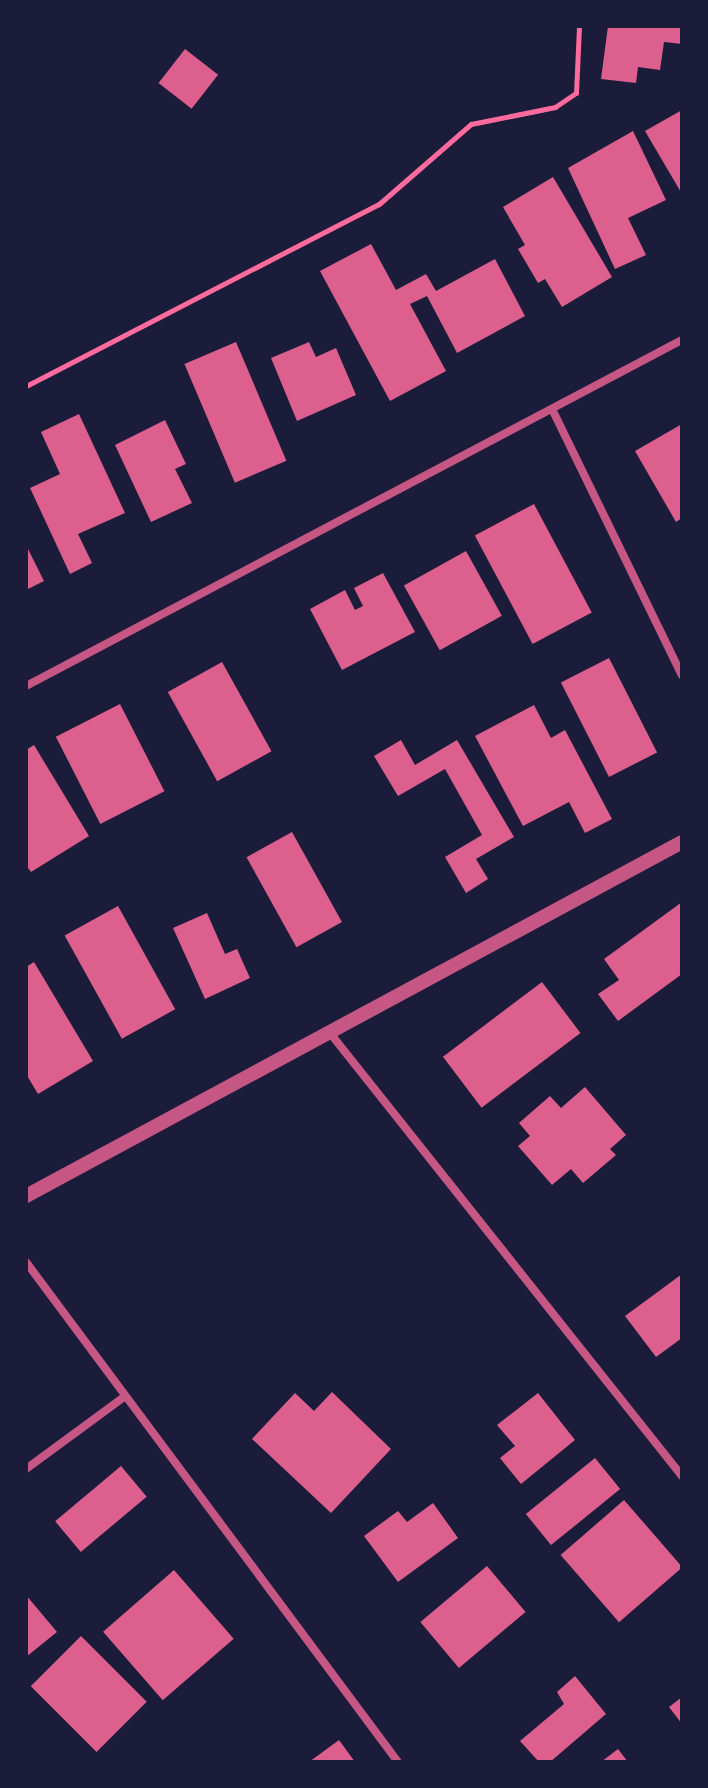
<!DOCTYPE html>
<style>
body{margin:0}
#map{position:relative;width:708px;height:1788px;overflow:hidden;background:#1b1b3a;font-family:"Titillium Web",sans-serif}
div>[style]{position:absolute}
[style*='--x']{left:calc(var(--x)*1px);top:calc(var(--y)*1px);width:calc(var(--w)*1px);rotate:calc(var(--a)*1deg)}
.building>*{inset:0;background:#dd5f8e;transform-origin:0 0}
.path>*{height:5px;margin:-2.5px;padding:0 2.5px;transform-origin:2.5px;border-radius:2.5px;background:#ff6b9d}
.minor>*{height:8px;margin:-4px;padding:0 4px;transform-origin:4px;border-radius:4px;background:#c65784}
.tertiary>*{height:14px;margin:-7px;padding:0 7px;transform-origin:7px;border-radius:7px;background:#c65784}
span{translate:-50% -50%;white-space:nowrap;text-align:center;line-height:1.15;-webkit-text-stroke:7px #1b1b3a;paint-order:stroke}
.frame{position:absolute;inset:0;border:28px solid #1b1b3a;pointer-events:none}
</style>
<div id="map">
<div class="building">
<div style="clip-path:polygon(608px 26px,682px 26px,682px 44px,664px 42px,660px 70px,638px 67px,636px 83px,601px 79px)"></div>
<div style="left:185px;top:49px;width:42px;height:43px;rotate:38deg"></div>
<div style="clip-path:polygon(682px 110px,682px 194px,645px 131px)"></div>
<div style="clip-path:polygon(633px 131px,666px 200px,628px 218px,646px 255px,615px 269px,568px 168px)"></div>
<div style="clip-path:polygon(553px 177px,612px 277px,562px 307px,545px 279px,538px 283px,518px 249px,525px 245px,503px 207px)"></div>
<div style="clip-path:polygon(371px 244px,396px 290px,426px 274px,436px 291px,495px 259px,525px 316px,457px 353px,427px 296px,410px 304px,446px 371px,390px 401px,320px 271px)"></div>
<div style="left:236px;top:342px;width:129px;height:56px;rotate:67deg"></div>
<div style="clip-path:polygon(309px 342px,316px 357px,336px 348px,356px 395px,297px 421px,271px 358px)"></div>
<div style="clip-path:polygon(79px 414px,125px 513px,78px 534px,92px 563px,70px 574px,30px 488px,60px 474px,41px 432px)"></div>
<div style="clip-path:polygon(165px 420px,186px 464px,175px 469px,192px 503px,151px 522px,115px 445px)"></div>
<div style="clip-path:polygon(682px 424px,682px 518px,676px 522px,635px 451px)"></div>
<div style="left:534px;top:504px;width:123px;height:67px;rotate:62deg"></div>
<div style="clip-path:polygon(26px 545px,44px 581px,26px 590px)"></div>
<div style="left:466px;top:551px;width:74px;height:71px;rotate:61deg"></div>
<div style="clip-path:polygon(383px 573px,415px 632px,342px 670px,310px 609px,345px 590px,355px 610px,363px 606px,354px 588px)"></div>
<div style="left:609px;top:658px;width:106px;height:54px;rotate:63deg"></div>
<div style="left:222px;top:662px;width:102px;height:62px;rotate:61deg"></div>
<div style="left:120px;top:704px;width:98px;height:72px;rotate:63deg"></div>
<div style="clip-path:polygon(534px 705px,551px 738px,565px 730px,612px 819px,585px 833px,569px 802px,523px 826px,475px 736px)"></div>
<div style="clip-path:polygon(401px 740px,415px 765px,457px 740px,514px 837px,476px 859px,488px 879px,466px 893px,445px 857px,482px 835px,445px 769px,398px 796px,374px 756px)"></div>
<div style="clip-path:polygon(34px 745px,89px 836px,31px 872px,26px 865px,26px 750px)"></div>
<div style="left:292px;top:832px;width:103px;height:52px;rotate:61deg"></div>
<div style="clip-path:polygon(682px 902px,682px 974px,618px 1021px,598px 994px,619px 980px,604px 959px)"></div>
<div style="left:118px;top:906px;width:118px;height:61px;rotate:61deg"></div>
<div style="clip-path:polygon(207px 913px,225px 954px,237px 949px,250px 978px,205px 999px,173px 928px)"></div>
<div style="clip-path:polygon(34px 962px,93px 1061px,38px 1094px,26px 1074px,26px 967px)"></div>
<div style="left:542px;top:982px;width:64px;height:124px;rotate:53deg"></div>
<div style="clip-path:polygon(585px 1087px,626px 1135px,610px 1149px,616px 1155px,583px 1183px,571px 1169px,552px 1185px,518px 1146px,530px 1136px,519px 1123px,550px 1096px,561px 1108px)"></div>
<div style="clip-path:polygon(682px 1274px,682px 1338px,656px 1357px,625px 1316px)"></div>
<div style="clip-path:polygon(332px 1392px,391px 1449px,331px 1513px,252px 1439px,295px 1393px,314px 1411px)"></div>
<div style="clip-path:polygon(538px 1393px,575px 1440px,521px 1484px,500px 1458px,515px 1446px,497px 1425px)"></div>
<div style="left:595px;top:1458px;width:40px;height:89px;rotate:51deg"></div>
<div style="left:121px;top:1466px;width:40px;height:86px;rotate:50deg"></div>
<div style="left:624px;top:1500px;width:89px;height:84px;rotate:49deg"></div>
<div style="clip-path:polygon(433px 1503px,458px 1538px,398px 1582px,364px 1536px,398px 1511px,407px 1522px)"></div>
<div style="left:487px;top:1566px;width:60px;height:87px;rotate:50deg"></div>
<div style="left:174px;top:1570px;width:91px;height:94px;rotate:49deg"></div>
<div style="clip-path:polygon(26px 1595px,57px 1632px,26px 1657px)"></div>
<div style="left:81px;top:1636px;width:93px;height:71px;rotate:45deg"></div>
<div style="clip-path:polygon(575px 1676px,606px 1714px,550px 1762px,539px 1762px,520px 1741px,564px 1704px,557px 1692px)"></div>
<div style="clip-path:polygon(682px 1697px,682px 1724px,669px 1707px)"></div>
<div style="clip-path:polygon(339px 1740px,355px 1762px,309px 1762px)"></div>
<div style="clip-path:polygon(618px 1749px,628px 1762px,601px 1762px)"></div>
</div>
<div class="path">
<div style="--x:26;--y:386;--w:397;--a:-27.3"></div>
<div style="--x:379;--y:204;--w:122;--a:-41"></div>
<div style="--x:471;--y:124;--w:86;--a:-11.4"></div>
<div style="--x:555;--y:107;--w:25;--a:-34"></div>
<div style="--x:576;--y:93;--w:67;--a:-87.4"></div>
</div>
<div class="minor">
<div style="--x:553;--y:411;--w:294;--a:64"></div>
<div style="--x:26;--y:686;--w:742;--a:-27.81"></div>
<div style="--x:330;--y:1033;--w:566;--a:51.53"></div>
<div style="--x:26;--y:1262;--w:623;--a:53.35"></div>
<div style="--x:26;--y:1469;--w:122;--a:-36.3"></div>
</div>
<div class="tertiary">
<div style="--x:26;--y:1196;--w:745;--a:-28.35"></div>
</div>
<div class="frame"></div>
</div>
